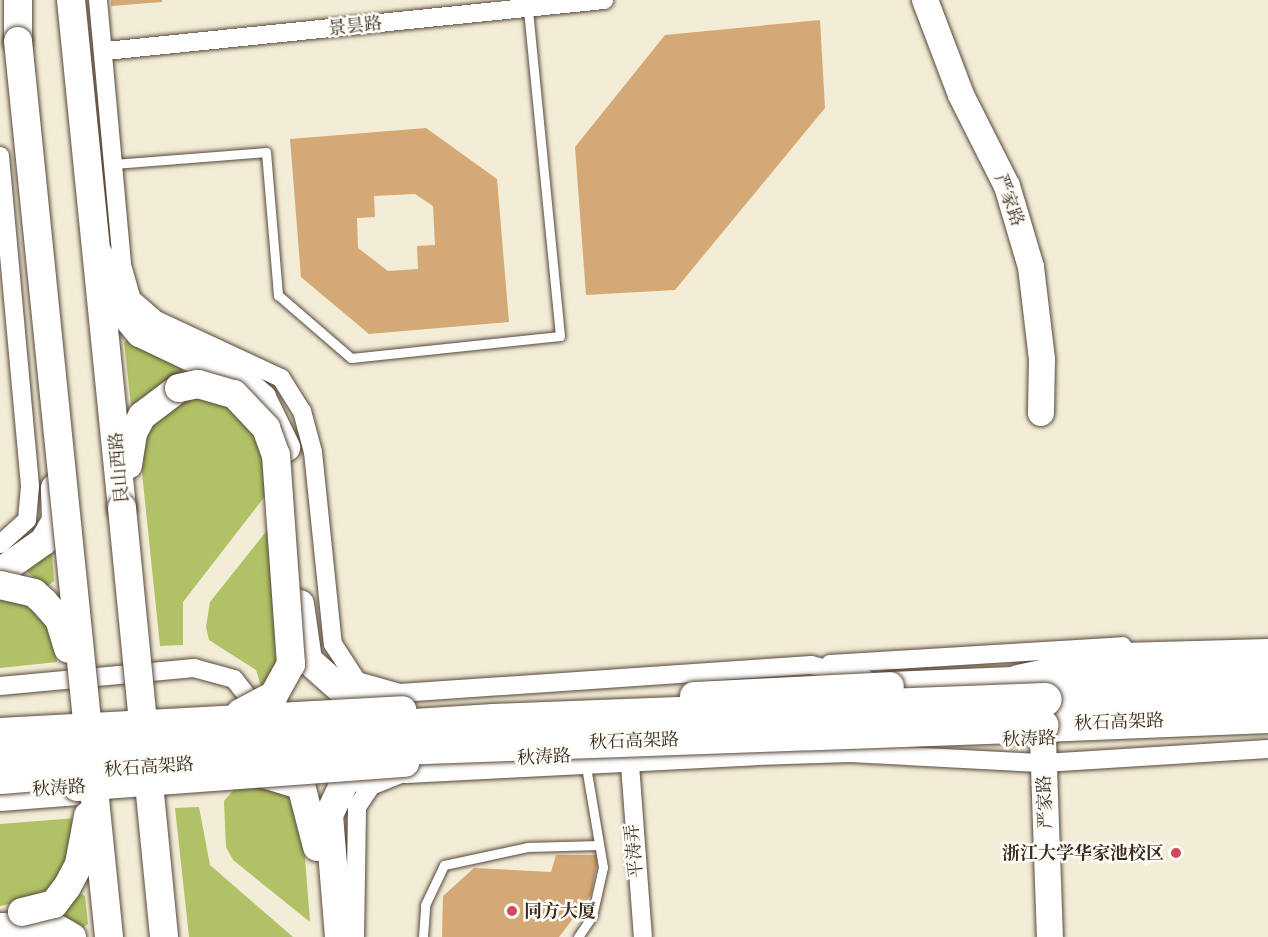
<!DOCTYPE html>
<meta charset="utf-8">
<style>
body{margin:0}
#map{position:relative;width:1268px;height:937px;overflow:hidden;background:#f3ecd6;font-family:Alegreya,"Noto Serif SC",serif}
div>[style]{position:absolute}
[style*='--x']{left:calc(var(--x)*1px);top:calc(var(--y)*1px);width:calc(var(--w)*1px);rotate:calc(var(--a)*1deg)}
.green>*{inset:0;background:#b0c265}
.building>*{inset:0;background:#d5a976}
.roads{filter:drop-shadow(0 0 2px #57473a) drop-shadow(0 0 2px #57473a)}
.lane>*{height:9px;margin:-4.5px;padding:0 4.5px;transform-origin:4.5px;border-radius:4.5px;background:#fff}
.street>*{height:18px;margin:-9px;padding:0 9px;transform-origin:9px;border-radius:9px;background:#fff}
.secondary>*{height:26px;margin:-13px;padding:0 13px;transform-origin:13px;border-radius:13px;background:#fff}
.primary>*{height:28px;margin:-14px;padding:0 14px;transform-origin:14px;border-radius:14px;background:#fff}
.highway>*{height:33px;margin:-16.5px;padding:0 16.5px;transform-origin:16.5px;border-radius:16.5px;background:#fff}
.bridges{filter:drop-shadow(0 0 2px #57473a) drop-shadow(0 0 2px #57473a)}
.primary-bridge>*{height:28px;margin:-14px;padding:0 14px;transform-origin:14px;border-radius:14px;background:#fff}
.highway-bridge>*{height:33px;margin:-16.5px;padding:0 16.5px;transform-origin:16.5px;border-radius:16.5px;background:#fff}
.dots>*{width:16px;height:16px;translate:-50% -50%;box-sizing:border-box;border:3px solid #fdfcf7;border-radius:50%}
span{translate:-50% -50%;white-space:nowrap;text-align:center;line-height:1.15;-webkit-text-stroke:5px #fdfcf7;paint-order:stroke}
.street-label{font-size:18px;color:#3b2a1e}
.poi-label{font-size:18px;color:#3b2a1e;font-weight:700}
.right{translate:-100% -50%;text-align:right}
.left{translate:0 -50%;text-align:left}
</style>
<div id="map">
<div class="green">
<div style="clip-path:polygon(132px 337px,183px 367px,182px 377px,139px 408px,131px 405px,124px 342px)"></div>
<div style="clip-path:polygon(212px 397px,242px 413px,264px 454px,269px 491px,183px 602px,183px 645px,160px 646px,141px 463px,146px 422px,179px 399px)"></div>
<div style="clip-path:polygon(273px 523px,285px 651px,262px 689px,256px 670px,209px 640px,206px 627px,210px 602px)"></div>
<div style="clip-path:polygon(45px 550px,52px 554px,54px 581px,46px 587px,24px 569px)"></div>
<div style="clip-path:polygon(0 590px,30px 602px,51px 633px,57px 662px,0 668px)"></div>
<div style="clip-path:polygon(238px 785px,286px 787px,302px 820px,310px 922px,233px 860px,226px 847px,224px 801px)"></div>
<div style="clip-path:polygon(199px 807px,210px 865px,293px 937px,189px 937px,175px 808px)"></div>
<div style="clip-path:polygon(76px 818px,71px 864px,41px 897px,0 906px,0 824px)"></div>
<div style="clip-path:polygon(78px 892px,85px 896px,88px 924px,80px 930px,59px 917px)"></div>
</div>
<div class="building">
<div style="clip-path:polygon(111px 0,162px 0,162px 2px,111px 6px)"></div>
<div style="clip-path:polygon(820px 20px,825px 108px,675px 290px,586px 295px,575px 147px,665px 35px)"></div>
<div style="clip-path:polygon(evenodd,426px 128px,497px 179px,509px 322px,369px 334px,301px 277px,290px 139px,426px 128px,415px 194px,433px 206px,435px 245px,417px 246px,418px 269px,388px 271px,358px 248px,357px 218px,375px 217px,374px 196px,415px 194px)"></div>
<div style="clip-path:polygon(556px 855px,599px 855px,591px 895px,559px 937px,442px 937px,443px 896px,474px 868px,551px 872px)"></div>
</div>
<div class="roads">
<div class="lane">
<div style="--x:115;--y:164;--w:151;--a:-4.5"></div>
<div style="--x:266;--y:152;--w:144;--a:85.2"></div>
<div style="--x:278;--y:295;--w:96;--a:40.8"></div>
<div style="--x:351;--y:358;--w:210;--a:-6"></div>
<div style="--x:560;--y:336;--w:330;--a:-95.6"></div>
<div style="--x:423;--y:937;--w:32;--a:-86"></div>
<div style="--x:425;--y:905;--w:44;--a:-64.6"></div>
<div style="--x:444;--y:865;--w:85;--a:-12.2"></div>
<div style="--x:527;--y:847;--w:72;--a:-1.6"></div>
<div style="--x:578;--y:937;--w:25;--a:-56"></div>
<div style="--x:592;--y:916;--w:50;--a:-77.3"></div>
<div style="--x:603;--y:867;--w:102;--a:-99.6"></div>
</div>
<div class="street">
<div style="--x:98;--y:0;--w:266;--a:84.8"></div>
<div style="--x:122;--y:265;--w:35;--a:74"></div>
<div style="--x:132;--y:299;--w:32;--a:41"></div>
<div style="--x:156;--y:320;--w:138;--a:24.9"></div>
<div style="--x:281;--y:378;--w:39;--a:58"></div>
<div style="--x:302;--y:411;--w:42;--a:75"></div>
<div style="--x:313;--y:452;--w:193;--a:84.1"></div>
<div style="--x:333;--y:644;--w:44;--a:57"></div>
<div style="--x:357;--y:681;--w:45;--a:15.6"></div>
<div style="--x:106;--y:51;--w:501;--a:-5.85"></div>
<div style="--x:0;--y:156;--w:331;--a:84.8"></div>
<div style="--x:30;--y:486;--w:34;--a:95"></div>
<div style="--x:27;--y:520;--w:36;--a:138"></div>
<div style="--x:830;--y:664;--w:293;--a:-3.5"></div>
<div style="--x:0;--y:686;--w:195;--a:-5.3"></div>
<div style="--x:194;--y:668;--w:41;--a:15.4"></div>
<div style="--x:234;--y:679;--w:23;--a:52"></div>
<div style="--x:248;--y:697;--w:18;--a:77"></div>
<div style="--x:398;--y:704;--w:11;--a:-80"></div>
<div style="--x:400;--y:693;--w:412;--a:-3.9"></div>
<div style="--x:811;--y:665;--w:59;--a:14.7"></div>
<div style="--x:403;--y:759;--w:15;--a:79"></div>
<div style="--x:406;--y:774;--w:350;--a:-2.9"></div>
<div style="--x:756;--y:756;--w:94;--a:-1.8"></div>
<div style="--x:850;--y:753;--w:194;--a:3"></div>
<div style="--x:1044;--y:763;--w:224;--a:-3.6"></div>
<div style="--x:630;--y:765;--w:172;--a:85.7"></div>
<div style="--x:0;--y:802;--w:92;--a:-4.4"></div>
<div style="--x:355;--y:937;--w:130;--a:-89.1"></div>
<div style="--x:357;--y:807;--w:25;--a:-56"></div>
<div style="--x:371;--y:786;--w:29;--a:-22"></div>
</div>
<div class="secondary">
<div style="--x:925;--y:0;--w:102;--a:69.2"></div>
<div style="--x:961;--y:95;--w:102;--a:63.2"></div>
<div style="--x:1007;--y:186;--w:84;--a:73.5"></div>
<div style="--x:1031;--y:267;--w:93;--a:83.2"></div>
<div style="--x:1042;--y:359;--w:54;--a:91.1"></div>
<div style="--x:1043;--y:739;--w:198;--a:88"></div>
</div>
<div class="primary">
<div style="--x:18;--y:0;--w:41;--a:90"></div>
<div style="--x:71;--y:0;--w:511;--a:84.27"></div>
<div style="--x:99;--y:255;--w:64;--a:67"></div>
<div style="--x:124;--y:314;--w:25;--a:50"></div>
<div style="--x:140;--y:333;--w:116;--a:25.5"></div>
<div style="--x:245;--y:383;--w:23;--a:41"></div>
<div style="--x:262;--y:398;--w:55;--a:63.9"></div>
<div style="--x:128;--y:465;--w:32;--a:-81"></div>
<div style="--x:133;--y:433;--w:19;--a:-62"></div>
<div style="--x:142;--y:416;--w:46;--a:-37.1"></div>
<div style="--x:0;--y:572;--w:54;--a:-35.2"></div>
<div style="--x:44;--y:541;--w:24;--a:-60"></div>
<div style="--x:56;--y:520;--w:32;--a:-92"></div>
<div style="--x:300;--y:604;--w:57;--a:81.9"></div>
<div style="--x:308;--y:660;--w:50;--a:41.7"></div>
<div style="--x:345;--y:693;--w:50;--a:21"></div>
<div style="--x:1084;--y:678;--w:184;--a:-1.9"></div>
<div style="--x:890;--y:686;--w:151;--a:-2.3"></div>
<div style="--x:264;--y:774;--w:39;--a:17"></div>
<div style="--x:301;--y:785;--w:64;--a:75.5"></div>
<div style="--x:0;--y:927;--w:53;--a:-1.1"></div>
<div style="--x:53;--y:926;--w:22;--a:30"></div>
<div style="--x:339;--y:937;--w:122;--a:-94.7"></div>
<div style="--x:329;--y:815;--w:38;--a:-65"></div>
<div style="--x:345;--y:781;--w:38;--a:-23"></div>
</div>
<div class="highway">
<div style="--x:1018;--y:681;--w:106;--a:-11.9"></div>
<div style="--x:1122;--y:659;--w:146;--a:-1.6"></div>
<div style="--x:1045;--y:699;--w:223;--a:-2.3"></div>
<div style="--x:1042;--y:725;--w:226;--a:-2.3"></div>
</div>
</div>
<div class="bridges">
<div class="primary-bridge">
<div style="--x:18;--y:41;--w:901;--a:84.2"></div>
<div style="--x:179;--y:388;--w:19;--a:-12"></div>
<div style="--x:198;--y:384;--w:37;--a:16"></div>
<div style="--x:234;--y:394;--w:47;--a:46.7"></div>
<div style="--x:266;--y:428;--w:29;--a:70"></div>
<div style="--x:276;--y:455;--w:210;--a:85.9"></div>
<div style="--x:291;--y:664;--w:35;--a:119"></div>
<div style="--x:274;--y:695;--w:38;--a:152"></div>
<div style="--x:122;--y:508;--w:431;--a:84.4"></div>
<div style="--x:0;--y:585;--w:35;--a:13"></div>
<div style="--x:34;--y:593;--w:13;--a:42"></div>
<div style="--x:44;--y:602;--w:23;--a:49"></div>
<div style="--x:59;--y:619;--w:31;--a:73"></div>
<div style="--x:694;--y:696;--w:196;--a:-2.9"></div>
<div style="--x:0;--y:732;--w:403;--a:-3.1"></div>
<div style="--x:77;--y:787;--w:329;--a:-4.2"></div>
<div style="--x:22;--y:912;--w:33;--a:-14"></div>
<div style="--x:54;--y:904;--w:21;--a:-53"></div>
<div style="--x:67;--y:887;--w:26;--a:-62"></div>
<div style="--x:79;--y:864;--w:49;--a:-79.4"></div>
</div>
<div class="highway-bridge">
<div style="--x:0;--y:751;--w:494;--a:-3.6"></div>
<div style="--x:493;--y:720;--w:552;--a:-2.18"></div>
<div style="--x:0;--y:777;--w:315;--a:-4.7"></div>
<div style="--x:314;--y:751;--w:728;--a:-2.05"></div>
</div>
</div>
<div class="dots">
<div style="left:1176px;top:853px;background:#d1495b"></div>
<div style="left:512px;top:911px;background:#d1495b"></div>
</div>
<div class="street-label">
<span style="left:355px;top:26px;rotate:-6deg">景昙路</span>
<span style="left:1009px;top:200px;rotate:70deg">严家路</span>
<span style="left:119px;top:468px;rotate:-95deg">艮山西路</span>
<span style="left:1119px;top:722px;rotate:-2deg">秋石高架路</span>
<span style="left:1029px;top:739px;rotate:-2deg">秋涛路</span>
<span style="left:634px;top:741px;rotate:-2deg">秋石高架路</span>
<span style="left:544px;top:757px;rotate:-3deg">秋涛路</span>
<span style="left:149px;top:767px;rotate:-4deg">秋石高架路</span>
<span style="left:59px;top:788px;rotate:-4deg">秋涛路</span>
<span style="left:1045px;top:802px;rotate:-92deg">严家路</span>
<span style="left:634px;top:851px;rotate:-95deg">平涛弄</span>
</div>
<div class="poi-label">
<span class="right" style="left:1164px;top:853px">浙江大学华家池校区</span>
<span class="left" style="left:524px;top:911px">同方大厦</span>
</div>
</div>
